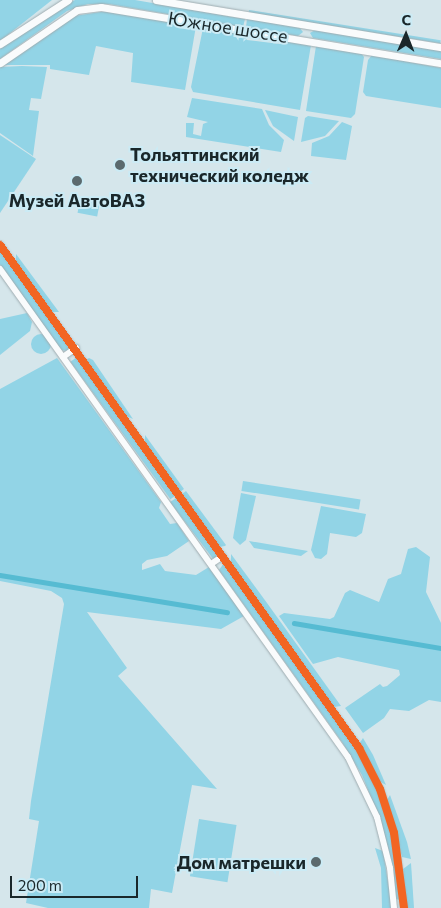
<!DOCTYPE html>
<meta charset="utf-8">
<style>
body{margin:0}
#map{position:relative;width:441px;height:908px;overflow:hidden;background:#d5e6eb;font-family:Commissioner,sans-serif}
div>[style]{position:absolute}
.green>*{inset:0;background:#92d4e6;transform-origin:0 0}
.round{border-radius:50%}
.canal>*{height:4.5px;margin:-2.25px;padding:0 2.25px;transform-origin:2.25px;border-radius:2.25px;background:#56bbd2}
.roads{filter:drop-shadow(0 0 1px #9facb0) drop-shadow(0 0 1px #9facb0)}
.secondary>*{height:6px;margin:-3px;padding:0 3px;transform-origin:3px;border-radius:3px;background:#f9fbfc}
.primary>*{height:7px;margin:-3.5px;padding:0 3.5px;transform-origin:3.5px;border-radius:3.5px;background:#f9fbfc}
.bus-1>*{height:8px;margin:-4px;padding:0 4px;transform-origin:4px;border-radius:4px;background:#f26522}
.dots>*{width:14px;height:14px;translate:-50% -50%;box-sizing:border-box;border:2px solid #cbebf5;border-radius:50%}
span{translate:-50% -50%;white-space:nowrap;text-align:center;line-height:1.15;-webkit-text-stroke:4px #cbebf5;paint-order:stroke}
.street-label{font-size:18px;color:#1a272a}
.poi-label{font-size:18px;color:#1a272a;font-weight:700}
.left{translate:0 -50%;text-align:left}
.right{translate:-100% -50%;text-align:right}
.north{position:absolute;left:381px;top:10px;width:50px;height:50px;-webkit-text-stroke:4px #cbebf5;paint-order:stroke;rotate:1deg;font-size:14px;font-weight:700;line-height:20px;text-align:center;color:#1a272a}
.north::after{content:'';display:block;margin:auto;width:18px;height:22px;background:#1a272a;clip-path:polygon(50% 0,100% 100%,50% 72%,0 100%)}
.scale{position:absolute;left:10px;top:876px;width:128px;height:22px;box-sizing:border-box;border:2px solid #1a272a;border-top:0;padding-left:6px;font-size:15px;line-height:18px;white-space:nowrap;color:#1a272a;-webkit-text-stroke:4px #cbebf5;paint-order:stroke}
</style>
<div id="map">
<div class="green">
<div style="clip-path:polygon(0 0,52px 0,0 41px)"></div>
<div style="clip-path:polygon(75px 0,135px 0,245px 19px,243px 27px,109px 4px,88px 4px,67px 11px,0 59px,0 49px,54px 11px)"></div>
<div style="left:249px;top:10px;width:194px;height:3px;rotate:9deg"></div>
<div style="clip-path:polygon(107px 11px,196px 26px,185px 90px,131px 82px,133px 53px,96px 46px,89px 75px,50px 69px,50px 65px,4px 65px,74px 16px)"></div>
<div style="clip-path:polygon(247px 19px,299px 27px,303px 32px,298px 36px,246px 27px)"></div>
<div style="clip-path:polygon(203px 28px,242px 33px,247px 40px,280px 44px,281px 40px,311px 45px,300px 110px,193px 92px,191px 87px)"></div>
<div style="clip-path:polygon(315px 30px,441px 51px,441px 59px,313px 38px,310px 33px)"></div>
<div style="clip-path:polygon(316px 46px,361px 53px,364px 57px,355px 114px,351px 118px,306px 111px)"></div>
<div style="clip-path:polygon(372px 55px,441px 68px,441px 108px,366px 96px,363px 92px,368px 60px)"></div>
<div style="clip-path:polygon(22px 66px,47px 67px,41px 99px,31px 98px,29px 110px,39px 111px,33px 156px,0 133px,0 67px)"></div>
<div style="clip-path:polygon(192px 98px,262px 109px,269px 125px,284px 140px,281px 152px,186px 137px,186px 123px,194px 123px,193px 134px,201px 136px,203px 124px,208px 122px,187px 117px)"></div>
<div style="clip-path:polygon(265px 110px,298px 117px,294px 141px,273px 126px)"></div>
<div style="clip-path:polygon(308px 116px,339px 121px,325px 136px,301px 142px,305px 118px)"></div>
<div style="clip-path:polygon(342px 122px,352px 126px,346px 160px,311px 156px,312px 143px,329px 136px)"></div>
<div style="clip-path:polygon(0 135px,36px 159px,0 213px)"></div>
<div style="left:80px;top:200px;width:20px;height:13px;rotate:11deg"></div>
<div style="clip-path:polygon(0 250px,69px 347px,67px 351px,61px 350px,0 265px)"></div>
<div style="clip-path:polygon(16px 254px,59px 312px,51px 312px,16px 263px)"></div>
<div style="clip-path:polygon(27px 313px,32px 322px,30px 331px,0 355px,0 319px)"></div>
<div class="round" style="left:31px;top:334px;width:20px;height:20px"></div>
<div style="left:77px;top:357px;width:170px;height:8px;rotate:54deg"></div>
<div style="clip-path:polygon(57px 358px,161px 502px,159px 508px,170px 524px,177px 523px,189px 541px,167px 556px,147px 560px,142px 564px,142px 570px,160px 564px,165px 571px,196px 575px,209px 567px,244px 616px,221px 629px,87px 612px,127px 668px,118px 676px,217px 789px,192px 785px,172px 893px,151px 889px,149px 908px,48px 908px,26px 903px,39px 821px,29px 819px,31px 801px,64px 604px,62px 598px,51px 591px,0 581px,0 389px)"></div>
<div style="clip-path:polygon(89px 358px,93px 360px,133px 419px,126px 416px,86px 360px)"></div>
<div style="clip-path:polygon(145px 435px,184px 489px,180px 492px,145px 443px)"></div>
<div style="left:243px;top:481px;width:119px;height:10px;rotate:9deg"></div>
<div style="clip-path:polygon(186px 491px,226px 545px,225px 546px,219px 547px,182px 494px)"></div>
<div style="clip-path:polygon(241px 493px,256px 496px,246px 540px,240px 545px,233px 538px)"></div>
<div style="clip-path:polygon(178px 497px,218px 556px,214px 560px,170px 502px)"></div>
<div style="clip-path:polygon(321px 506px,366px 514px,362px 533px,356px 537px,330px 533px,327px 554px,321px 559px,315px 558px,311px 550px)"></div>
<div style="clip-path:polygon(249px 541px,308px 551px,301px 556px,254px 548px)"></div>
<div style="clip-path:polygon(416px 547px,430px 557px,426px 592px,441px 623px,441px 702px,429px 700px,409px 711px,390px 709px,384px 718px,363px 733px,345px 708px,380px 684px,383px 687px,387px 686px,400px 675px,399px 670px,338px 657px,313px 664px,279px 616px,284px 613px,330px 619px,334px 617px,345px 593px,350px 590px,379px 602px,388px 579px,401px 574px,408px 549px)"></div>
<div style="clip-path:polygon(231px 554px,267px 603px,341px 706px,334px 707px,231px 562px)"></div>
<div style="clip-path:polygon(224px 563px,358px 751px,378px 791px,392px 837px,400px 900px,396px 899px,379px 817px,362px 775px,342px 742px,219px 570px)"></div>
<div style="clip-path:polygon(363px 738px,373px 755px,386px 785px,379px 781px,359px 744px)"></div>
<div style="clip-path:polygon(390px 795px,407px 842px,411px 859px,402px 857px,387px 800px)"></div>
<div style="left:199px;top:819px;width:38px;height:58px;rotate:9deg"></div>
<div style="clip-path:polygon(375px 848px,383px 851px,392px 908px,382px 908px,381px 868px)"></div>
<div style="clip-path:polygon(411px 863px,414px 908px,407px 908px,403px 869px)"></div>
</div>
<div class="canal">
<div style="left:0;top:575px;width:230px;rotate:9.3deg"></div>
<div style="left:294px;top:623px;width:149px;rotate:9.7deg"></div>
</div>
<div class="roads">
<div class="secondary">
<div style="left:0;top:245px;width:618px;rotate:54.48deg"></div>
<div style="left:359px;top:748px;width:46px;rotate:62.9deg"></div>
<div style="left:380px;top:789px;width:46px;rotate:72.3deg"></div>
<div style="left:394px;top:833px;width:76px;rotate:82.4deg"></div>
<div style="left:0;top:269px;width:599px;rotate:54.51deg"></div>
<div style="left:348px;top:757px;width:67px;rotate:64.2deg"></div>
<div style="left:377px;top:817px;width:53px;rotate:75.7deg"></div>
<div style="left:390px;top:868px;width:40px;rotate:84.3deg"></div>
<div style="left:63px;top:357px;width:16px;rotate:-35deg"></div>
<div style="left:211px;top:564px;width:14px;rotate:-34deg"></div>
</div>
<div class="primary">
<div style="left:156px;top:0;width:289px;rotate:9.4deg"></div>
<div style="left:0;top:44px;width:81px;rotate:-32.9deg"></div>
<div style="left:0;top:63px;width:93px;rotate:-34.5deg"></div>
<div style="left:77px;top:10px;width:24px;rotate:-7deg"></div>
<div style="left:101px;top:7px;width:345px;rotate:9.4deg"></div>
</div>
</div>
<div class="bus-1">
<div style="left:0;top:245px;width:618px;rotate:54.48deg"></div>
<div style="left:359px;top:748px;width:46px;rotate:62.9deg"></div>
<div style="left:380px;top:789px;width:46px;rotate:72.3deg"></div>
<div style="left:394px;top:833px;width:76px;rotate:82.4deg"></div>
</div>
<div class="dots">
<div style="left:120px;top:165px;background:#5b6a6e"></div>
<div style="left:77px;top:181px;background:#5b6a6e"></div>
<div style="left:316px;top:862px;background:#5b6a6e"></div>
</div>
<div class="street-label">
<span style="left:228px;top:27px;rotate:9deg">Южное шоссе</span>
</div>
<div class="poi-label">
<span class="left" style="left:130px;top:165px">Тольяттинский<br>технический коледж</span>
<span style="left:77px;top:200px">Музей АвтоВАЗ</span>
<span class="right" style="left:306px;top:862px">Дом матрешки</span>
</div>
<div class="north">С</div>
<div class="scale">200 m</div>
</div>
